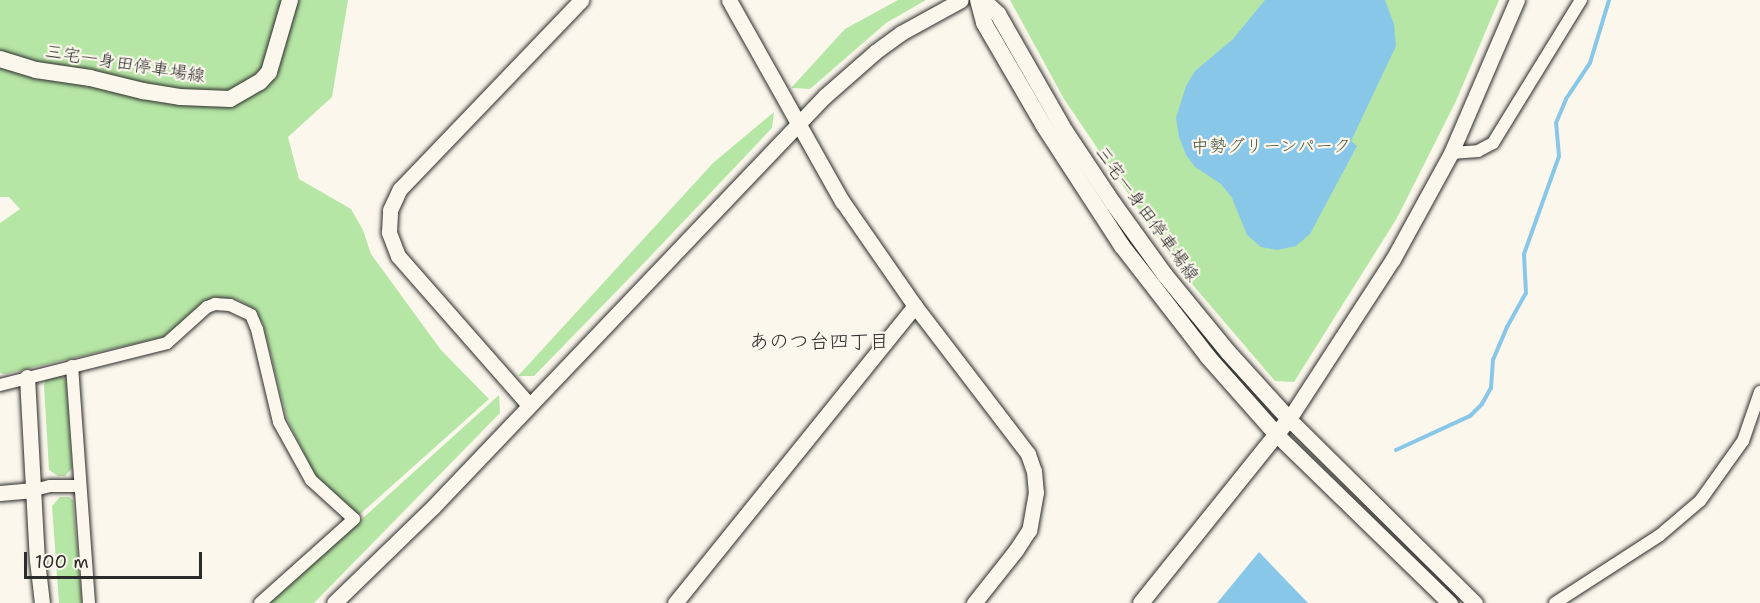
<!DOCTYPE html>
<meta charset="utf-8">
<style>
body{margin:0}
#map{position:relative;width:1760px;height:603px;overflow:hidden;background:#fbf7ec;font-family:"Shantell Sans","Klee One",sans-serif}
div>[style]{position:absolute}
.green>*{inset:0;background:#b6e6a5}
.water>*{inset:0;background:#89c7e9}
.stream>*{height:4px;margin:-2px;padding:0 2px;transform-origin:2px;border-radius:2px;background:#89c7e9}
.roads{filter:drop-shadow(0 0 2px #2b2b2b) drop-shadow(0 0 2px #2b2b2b)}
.minor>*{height:12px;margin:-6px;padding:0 6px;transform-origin:6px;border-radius:6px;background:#fbf7ec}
.tertiary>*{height:15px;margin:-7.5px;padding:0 7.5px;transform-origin:7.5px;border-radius:7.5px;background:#fbf7ec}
.secondary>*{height:16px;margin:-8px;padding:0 8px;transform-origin:8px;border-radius:8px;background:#fbf7ec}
span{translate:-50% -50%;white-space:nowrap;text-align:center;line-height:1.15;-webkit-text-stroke:4.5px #fbf7ec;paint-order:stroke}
.street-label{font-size:18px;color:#2b2b2b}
.park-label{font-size:18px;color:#4e5a4a}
.neighbourhood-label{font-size:20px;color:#2b2b2b}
.scale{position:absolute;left:24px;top:552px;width:178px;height:27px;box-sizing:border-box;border:3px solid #2b2b2b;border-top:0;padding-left:8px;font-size:18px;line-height:21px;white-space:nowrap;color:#2b2b2b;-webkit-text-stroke:4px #fbf7ec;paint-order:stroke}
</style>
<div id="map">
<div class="green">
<div style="clip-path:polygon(0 0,348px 0,332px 97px,288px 137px,299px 179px,351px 209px,363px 230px,371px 254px,441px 350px,489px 399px,358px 516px,316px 478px,287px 419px,263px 323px,251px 307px,236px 299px,212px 298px,163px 337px,5px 374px,0 373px,0 223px,20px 209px,9px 197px,0 197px)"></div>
<div style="clip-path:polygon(898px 0,926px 0,886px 23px,810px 89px,791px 88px,845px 29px)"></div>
<div style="clip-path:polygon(1010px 0,1499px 0,1456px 101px,1397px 218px,1294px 382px,1275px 381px,1180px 270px,1064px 99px)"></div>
<div style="clip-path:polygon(774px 112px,772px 128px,645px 262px,534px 376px,518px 376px,713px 163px)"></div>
<div style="clip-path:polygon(58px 374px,66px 380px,72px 468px,65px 476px,58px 476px,49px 470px,44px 385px,47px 377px)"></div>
<div style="clip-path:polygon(499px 395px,500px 413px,314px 603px,269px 603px)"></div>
<div style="clip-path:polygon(60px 497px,69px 497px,73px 500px,82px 603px,59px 603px,52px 506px)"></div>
</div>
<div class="water">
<div style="clip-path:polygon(1265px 0,1385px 0,1394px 24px,1396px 46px,1351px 141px,1357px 146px,1310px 234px,1296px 246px,1277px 250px,1261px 247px,1247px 235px,1232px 198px,1221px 184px,1195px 167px,1186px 155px,1179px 137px,1176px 118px,1186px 86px,1195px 71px,1233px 39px)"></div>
<div style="clip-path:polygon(1259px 552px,1308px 603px,1217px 603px)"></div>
</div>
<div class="stream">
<div style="left:1396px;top:450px;width:81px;rotate:-24.7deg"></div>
<div style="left:1470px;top:416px;width:17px;rotate:-45deg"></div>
<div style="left:1482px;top:404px;width:18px;rotate:-61deg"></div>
<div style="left:1491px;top:388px;width:28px;rotate:-86deg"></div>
<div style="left:1493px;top:360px;width:36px;rotate:-67deg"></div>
<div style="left:1507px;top:327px;width:39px;rotate:-61deg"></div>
<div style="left:1526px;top:293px;width:39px;rotate:-93deg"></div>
<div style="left:1524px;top:254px;width:104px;rotate:-70.3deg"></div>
<div style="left:1559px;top:156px;width:33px;rotate:-95deg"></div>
<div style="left:1556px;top:123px;width:26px;rotate:-67deg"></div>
<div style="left:1566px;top:99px;width:43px;rotate:-56.3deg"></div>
<div style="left:1590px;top:63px;width:66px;rotate:-73.2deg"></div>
</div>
<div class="roads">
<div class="minor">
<div style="left:1451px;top:153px;width:27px;rotate:-4deg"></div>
<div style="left:1478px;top:151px;width:17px;rotate:-28deg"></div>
<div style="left:1493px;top:143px;width:168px;rotate:-58.4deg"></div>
<div style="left:72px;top:366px;width:238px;rotate:85.9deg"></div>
<div style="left:0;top:385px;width:172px;rotate:-14.1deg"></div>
<div style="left:167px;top:343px;width:54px;rotate:-42deg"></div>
<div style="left:207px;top:307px;width:9px;rotate:-21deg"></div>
<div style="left:215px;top:304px;width:15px;rotate:4deg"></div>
<div style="left:230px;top:305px;width:23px;rotate:25deg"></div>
<div style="left:251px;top:315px;width:15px;rotate:67deg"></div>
<div style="left:257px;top:329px;width:96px;rotate:76.7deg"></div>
<div style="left:279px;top:422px;width:66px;rotate:61.1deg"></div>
<div style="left:311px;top:480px;width:58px;rotate:42.2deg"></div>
<div style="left:354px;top:519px;width:126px;rotate:138.2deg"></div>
<div style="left:34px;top:490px;width:16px;rotate:-14deg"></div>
<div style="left:50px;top:486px;width:29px"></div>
<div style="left:1555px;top:603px;width:125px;rotate:-32.9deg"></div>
<div style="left:1660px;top:535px;width:52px;rotate:-40.4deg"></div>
<div style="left:1700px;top:501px;width:74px;rotate:-54.4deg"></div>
<div style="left:1743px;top:441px;width:52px;rotate:-70.9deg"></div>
</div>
<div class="tertiary">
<div style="left:729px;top:0;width:231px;rotate:60.7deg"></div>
<div style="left:842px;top:201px;width:128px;rotate:55.2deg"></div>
<div style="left:915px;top:306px;width:186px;rotate:52.6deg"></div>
<div style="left:1028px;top:454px;width:18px;rotate:71deg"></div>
<div style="left:1034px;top:471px;width:21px;rotate:85deg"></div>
<div style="left:1036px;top:492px;width:39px;rotate:100deg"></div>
<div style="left:1029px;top:530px;width:24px;rotate:123deg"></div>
<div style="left:1016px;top:550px;width:68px;rotate:128.4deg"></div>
<div style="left:27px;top:377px;width:183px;rotate:86.9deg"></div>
<div style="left:37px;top:560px;width:43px;rotate:83.4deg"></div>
<div style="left:529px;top:405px;width:198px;rotate:-131.3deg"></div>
<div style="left:398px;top:256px;width:26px;rotate:-111deg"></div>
<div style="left:389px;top:232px;width:22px;rotate:-87deg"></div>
<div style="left:390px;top:210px;width:23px;rotate:-65deg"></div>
<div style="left:400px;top:189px;width:262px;rotate:-46.2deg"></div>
<div style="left:1277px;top:435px;width:241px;rotate:44.2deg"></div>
<div style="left:0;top:493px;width:34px;rotate:-5deg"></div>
<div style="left:334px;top:603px;width:138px;rotate:-44.1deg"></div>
<div style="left:433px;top:507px;width:568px;rotate:-46.36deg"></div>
<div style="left:825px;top:96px;width:67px;rotate:-41.3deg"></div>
<div style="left:875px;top:52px;width:32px;rotate:-36deg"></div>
<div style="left:901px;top:33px;width:68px;rotate:-28.8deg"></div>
<div style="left:675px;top:603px;width:382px;rotate:-51.1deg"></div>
<div style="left:1475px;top:603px;width:262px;rotate:-135.3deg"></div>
<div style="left:1289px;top:419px;width:191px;rotate:-57deg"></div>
<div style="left:1393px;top:259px;width:121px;rotate:-61.3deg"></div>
<div style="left:1451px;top:153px;width:167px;rotate:-66.7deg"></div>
</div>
<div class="secondary">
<div style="left:978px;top:0;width:24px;rotate:75deg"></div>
<div style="left:984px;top:23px;width:119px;rotate:59.8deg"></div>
<div style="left:1044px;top:126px;width:143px;rotate:57deg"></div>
<div style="left:1122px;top:246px;width:140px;rotate:52.2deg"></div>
<div style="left:1208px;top:357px;width:104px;rotate:48.5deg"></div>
<div style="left:983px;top:0;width:21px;rotate:43deg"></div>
<div style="left:998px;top:14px;width:135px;rotate:60.2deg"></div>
<div style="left:1065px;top:131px;width:87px;rotate:56.3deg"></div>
<div style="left:1113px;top:203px;width:89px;rotate:54.2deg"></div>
<div style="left:1165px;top:275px;width:99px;rotate:50.7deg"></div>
<div style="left:1228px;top:352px;width:91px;rotate:47.7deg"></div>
<div style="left:1289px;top:419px;width:236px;rotate:128.8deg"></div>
<div style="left:0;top:59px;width:38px;rotate:17deg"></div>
<div style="left:36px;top:70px;width:55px;rotate:8.4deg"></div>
<div style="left:90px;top:78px;width:55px;rotate:13.8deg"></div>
<div style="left:143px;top:91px;width:37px;rotate:9deg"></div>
<div style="left:180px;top:97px;width:50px;rotate:2.3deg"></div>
<div style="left:230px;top:99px;width:34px;rotate:-30deg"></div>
<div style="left:260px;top:82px;width:13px;rotate:-48deg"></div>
<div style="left:269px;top:72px;width:75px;rotate:-73.7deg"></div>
</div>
</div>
<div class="street-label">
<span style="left:125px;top:64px;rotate:9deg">三宅一身田停車場線</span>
<span style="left:1147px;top:214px;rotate:54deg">三宅一身田停車場線</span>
</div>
<div class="park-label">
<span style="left:1271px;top:146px">中勢グリーンパーク</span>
</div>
<div class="neighbourhood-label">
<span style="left:819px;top:341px">あのつ台四丁目</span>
</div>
<div class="scale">100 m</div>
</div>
